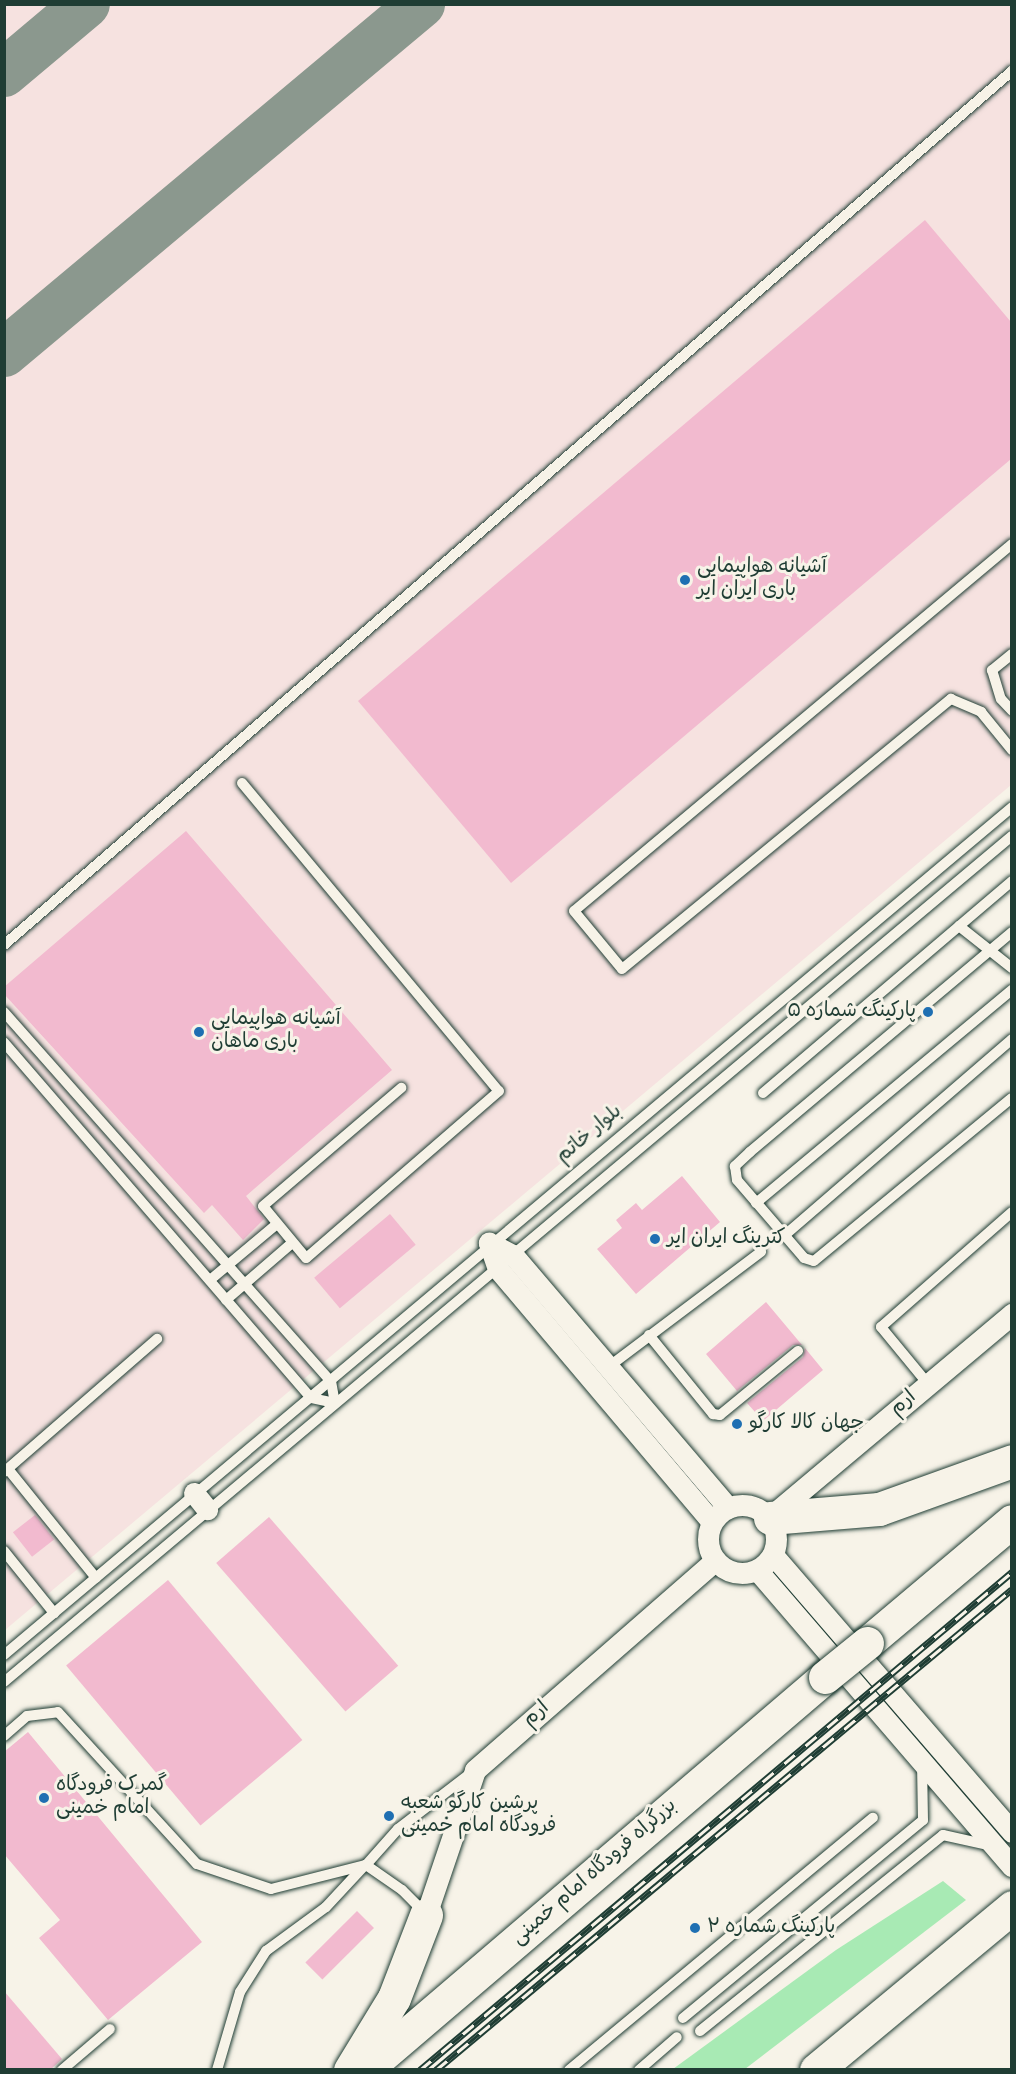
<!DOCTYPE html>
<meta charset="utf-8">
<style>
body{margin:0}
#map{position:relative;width:1016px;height:2074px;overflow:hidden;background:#f7f3e8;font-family:Dekko,"Playpen Sans Arabic",sans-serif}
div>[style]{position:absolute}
.built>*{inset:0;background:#f6e2e0}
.green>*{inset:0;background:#a8eab4}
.taxiway>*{height:48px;margin:-24px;padding:0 24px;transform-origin:24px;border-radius:24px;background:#8b988e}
.building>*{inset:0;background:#f2bacf;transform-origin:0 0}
.roads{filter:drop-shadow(0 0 2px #1f3d34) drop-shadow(0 0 2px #1f3d34)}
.service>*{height:10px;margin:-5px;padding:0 5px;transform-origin:5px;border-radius:5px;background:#f7f3e8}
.minor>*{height:21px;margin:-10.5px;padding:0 10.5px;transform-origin:10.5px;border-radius:10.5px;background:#f7f3e8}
.minor>.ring{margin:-10.5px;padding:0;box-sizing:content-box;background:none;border:21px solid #f7f3e8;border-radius:50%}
.trunk>*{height:33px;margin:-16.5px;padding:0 16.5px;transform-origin:16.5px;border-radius:16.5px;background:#f7f3e8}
.rail>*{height:7px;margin-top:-3.5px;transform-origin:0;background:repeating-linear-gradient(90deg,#f7f3e8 0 14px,#1f3d34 0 28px);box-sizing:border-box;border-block:2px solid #1f3d34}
.bridges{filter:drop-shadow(0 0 2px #1f3d34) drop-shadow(0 0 2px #1f3d34)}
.trunk-bridge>*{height:33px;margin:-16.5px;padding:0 16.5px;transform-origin:16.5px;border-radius:16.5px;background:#f7f3e8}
.dots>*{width:16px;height:16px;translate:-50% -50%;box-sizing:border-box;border:3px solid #f7f3e8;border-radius:50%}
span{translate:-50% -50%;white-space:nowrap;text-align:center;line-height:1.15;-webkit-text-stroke:6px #f7f3e8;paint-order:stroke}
.poi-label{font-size:20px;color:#1f3d34}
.left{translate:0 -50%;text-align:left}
.right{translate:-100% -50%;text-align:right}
.street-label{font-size:20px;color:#1f3d34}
.frame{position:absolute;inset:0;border:6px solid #1f3d34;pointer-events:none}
</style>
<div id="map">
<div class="built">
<div style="clip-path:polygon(5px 5px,1011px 5px,1011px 785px,5px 1630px)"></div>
</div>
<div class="green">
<div style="clip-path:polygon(943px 1881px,966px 1900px,745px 2069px,673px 2069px,836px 1950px)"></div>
</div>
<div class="taxiway">
<div style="left:4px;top:73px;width:107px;rotate:-40.1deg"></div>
<div style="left:4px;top:353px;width:544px;rotate:-39.93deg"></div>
</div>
<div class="building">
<div style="clip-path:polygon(925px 220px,1011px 322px,1011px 459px,511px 883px,358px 701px)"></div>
<div style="clip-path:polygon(186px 831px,392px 1070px,246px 1196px,264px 1219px,243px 1240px,212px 1205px,204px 1213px,4px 994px,4px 987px)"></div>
<div style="clip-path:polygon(682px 1176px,720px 1222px,636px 1294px,597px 1249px,622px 1228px,616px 1220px,636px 1203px,642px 1210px)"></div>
<div style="left:390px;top:1214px;width:40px;height:99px;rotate:50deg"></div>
<div style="clip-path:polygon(766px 1302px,802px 1345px,793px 1345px,737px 1391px,706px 1354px)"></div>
<div style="clip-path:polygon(805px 1348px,823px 1370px,763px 1421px,747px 1403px,803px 1357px)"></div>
<div style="left:35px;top:1515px;width:31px;height:28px;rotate:52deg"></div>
<div style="left:269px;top:1517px;width:197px;height:70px;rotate:49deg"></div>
<div style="left:168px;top:1580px;width:209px;height:133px;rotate:50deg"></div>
<div style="clip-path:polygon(28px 1732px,202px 1942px,108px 2020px,39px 1938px,60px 1920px,4px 1854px,4px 1752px)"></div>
<div style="left:357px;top:1911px;width:24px;height:73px;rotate:45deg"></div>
<div style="clip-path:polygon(4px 1991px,62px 2059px,50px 2070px,4px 2070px)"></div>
</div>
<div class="roads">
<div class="service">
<div style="left:1012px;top:544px;width:571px;rotate:140.04deg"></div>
<div style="left:574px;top:911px;width:75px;rotate:50.4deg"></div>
<div style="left:622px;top:969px;width:426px;rotate:-39.4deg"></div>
<div style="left:951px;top:699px;width:33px;rotate:23deg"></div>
<div style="left:981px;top:712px;width:49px;rotate:50.8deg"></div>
<div style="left:1012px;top:654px;width:26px;rotate:141deg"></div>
<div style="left:992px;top:670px;width:30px;rotate:73deg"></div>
<div style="left:1001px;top:699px;width:16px;rotate:47deg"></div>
<div style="left:242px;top:783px;width:401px;rotate:50.2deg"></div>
<div style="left:499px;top:1091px;width:255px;rotate:139.1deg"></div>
<div style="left:306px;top:1258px;width:67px;rotate:-129.6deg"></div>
<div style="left:263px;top:1206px;width:182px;rotate:-40.5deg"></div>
<div style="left:959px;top:926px;width:68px;rotate:38.4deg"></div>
<div style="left:1012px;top:932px;width:342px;rotate:140deg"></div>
<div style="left:750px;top:1152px;width:21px;rotate:137deg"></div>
<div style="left:735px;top:1166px;width:14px;rotate:82deg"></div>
<div style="left:737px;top:1180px;width:103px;rotate:49.3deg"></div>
<div style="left:804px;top:1258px;width:10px;rotate:17deg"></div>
<div style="left:814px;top:1261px;width:256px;rotate:-39.5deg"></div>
<div style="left:4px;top:945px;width:1334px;rotate:-40.93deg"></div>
<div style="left:4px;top:1012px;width:493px;rotate:48.5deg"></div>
<div style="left:331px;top:1381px;width:22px;rotate:80deg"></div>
<div style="left:335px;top:1403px;width:25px;rotate:-168deg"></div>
<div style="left:311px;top:1398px;width:470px;rotate:-130.8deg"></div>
<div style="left:763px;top:1093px;width:327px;rotate:-40.4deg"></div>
<div style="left:756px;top:1203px;width:333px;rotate:-39.8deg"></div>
<div style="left:785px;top:1235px;width:300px;rotate:-40.8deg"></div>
<div style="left:210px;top:1280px;width:87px;rotate:-39.9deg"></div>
<div style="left:226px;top:1300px;width:87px;rotate:-40.8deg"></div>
<div style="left:649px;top:1335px;width:102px;rotate:51deg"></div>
<div style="left:713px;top:1414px;width:7px;rotate:8deg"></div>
<div style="left:720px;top:1415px;width:101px;rotate:-39.4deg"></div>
<div style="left:607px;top:1368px;width:193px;rotate:-37deg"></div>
<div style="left:928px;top:1384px;width:74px;rotate:-129.5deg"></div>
<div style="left:881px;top:1327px;width:174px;rotate:-41.3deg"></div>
<div style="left:8px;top:1469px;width:140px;rotate:51.1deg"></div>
<div style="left:4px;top:1472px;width:203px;rotate:-41deg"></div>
<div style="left:4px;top:1551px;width:80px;rotate:51.1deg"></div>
<div style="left:4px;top:1655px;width:1317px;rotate:-40.07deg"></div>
<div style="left:4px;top:1682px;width:1316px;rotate:-40.01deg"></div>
<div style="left:4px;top:1736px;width:30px;rotate:-41deg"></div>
<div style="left:27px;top:1716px;width:31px;rotate:-7deg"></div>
<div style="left:58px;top:1712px;width:206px;rotate:47.6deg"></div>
<div style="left:197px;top:1864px;width:78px;rotate:18.7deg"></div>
<div style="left:271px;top:1889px;width:98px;rotate:-14.2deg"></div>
<div style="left:424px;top:1912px;width:31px;rotate:-135deg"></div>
<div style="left:402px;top:1890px;width:44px;rotate:-145.2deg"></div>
<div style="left:366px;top:1865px;width:48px;rotate:-48.4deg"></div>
<div style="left:398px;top:1829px;width:92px;rotate:-37.5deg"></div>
<div style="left:683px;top:2018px;width:311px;rotate:-39.5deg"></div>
<div style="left:923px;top:1820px;width:56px;rotate:-91deg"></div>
<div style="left:700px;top:2031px;width:312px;rotate:-38.9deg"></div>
<div style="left:943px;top:1835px;width:50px;rotate:12.7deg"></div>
<div style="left:62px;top:2070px;width:63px;rotate:-40.5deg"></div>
<div style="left:217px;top:2070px;width:81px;rotate:-73.6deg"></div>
<div style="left:240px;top:1992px;width:49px;rotate:-57.6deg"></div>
<div style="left:266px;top:1951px;width:74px;rotate:-36.3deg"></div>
<div style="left:326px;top:1907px;width:57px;rotate:-47.1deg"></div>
<div style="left:569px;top:2070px;width:395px;rotate:-39.7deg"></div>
<div style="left:639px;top:2070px;width:50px;rotate:-41deg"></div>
</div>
<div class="minor">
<div style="left:194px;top:1493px;width:21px;rotate:51deg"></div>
<div class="ring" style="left:708px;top:1505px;width:47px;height:47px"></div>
<div style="left:770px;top:1517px;width:316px;rotate:-40deg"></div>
<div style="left:712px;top:1522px;width:331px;rotate:-130.2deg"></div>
<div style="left:498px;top:1269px;width:28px;rotate:-109deg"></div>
<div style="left:489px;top:1243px;width:27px;rotate:27deg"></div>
<div style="left:513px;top:1255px;width:332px;rotate:49.6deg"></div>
<div style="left:773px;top:1555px;width:366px;rotate:49.2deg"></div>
<div style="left:757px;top:1570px;width:391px;rotate:49.3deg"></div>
<div style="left:426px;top:1915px;width:153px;rotate:-71.3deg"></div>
<div style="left:475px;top:1770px;width:318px;rotate:-41.1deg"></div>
</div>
<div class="trunk">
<div style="left:770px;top:1518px;width:109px;rotate:-4.7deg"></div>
<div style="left:879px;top:1509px;width:141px;rotate:-19.8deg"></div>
<div style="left:867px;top:1643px;width:189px;rotate:-40.1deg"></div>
<div style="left:350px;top:2070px;width:84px;rotate:-58.6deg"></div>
<div style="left:394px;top:1998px;width:89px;rotate:-68.9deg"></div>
<div style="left:365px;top:2070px;width:605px;rotate:-40.51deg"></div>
<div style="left:816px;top:2070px;width:255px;rotate:-39.7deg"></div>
</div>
</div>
<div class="rail">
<div style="left:420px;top:2070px;width:774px;rotate:-40.07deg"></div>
<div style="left:436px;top:2070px;width:750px;rotate:-39.86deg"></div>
</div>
<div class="bridges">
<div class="trunk-bridge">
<div style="left:825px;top:1677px;width:54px;rotate:-39deg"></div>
</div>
</div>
<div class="dots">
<div style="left:685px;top:580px;background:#1f6fb2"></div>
<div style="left:928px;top:1012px;background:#1f6fb2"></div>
<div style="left:199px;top:1032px;background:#1f6fb2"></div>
<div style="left:655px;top:1239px;background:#1f6fb2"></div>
<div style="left:737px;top:1424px;background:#1f6fb2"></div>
<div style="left:44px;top:1798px;background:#1f6fb2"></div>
<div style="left:389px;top:1816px;background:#1f6fb2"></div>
<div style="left:695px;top:1928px;background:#1f6fb2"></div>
</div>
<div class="poi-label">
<span class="left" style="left:697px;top:580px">آشیانه هواپیمایی<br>باری ایران ایر</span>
<span class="right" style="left:916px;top:1012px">پارکینگ شماره ۵</span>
<span class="left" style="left:211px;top:1032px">آشیانه هواپیمایی<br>باری ماهان</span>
<span class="left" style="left:667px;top:1239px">کترینگ ایران ایر</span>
<span class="left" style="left:749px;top:1424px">جهان کالا کارگو</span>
<span class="left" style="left:56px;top:1798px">گمرک فرودگاه<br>امام خمینی</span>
<span class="left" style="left:401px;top:1816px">پرشین کارگو شعبه<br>فرودگاه امام خمینی</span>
<span class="left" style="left:707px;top:1928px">پارکینگ شماره ۲</span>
</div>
<div class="street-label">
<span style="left:590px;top:1135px;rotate:-40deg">بلوار خاتم</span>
<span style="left:904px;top:1404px;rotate:-40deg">ارم</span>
<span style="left:537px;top:1715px;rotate:-41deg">ارم</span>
<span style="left:595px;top:1873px;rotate:-41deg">بزرگراه فرودگاه امام خمینی</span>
</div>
<div class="frame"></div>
</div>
